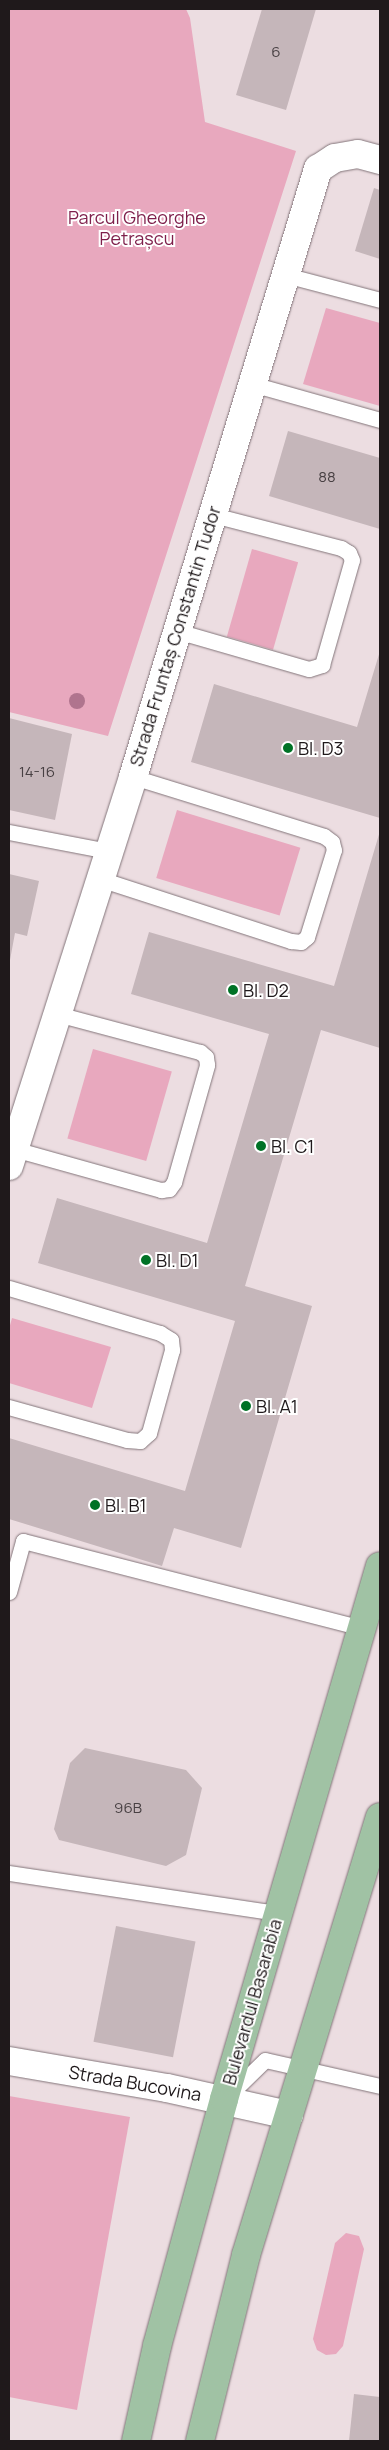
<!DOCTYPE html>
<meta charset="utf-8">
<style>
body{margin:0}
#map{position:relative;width:389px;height:2450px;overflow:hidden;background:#ecdde1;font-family:Manrope,sans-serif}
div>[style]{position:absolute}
.green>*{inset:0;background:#e8a8be;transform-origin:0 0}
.building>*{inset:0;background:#c5b6ba;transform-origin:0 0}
.roads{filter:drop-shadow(0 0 1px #83757a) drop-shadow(0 0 1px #83757a)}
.service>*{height:15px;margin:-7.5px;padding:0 7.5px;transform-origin:7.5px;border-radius:7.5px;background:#fff}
.minor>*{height:28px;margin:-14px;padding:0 14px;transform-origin:14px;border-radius:14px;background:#fff}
.primary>*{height:28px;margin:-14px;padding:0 14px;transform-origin:14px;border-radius:14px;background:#a0c2a4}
.trees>*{width:16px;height:16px;margin:-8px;border-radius:50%;background:#b0748e}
.dots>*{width:14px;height:14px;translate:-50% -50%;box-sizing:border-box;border:2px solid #fff;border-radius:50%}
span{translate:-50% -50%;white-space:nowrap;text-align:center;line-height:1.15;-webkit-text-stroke:4px #fff;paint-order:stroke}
.number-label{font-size:15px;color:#484043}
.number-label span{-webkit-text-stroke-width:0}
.park-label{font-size:18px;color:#7e1f4b}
.street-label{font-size:18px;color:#1f191b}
.poi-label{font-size:18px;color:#1f191b}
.left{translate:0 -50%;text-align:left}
.frame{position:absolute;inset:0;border:10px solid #1f191b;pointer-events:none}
</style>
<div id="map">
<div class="green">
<div style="clip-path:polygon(9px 9px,186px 9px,190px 18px,205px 122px,296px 151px,108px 736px,9px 712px)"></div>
<div style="clip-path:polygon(326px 308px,380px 323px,380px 406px,303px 384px)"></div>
<div style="left:252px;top:549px;width:48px;height:91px;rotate:16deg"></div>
<div style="left:177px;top:810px;width:129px;height:71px;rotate:17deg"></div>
<div style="left:93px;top:1049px;width:82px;height:93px;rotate:16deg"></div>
<div style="clip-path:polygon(12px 1318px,111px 1347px,92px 1408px,9px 1383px,9px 1329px)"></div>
<div style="clip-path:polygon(9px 2096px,130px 2117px,77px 2410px,9px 2397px)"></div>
<div style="clip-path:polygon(346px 2233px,359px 2236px,364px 2249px,343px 2346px,336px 2354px,326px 2355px,317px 2350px,313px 2339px,335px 2243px)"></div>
</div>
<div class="building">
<div style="clip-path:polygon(262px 9px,316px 9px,286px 110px,236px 95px)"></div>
<div style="clip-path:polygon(374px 188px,380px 190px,380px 259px,355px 251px)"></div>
<div style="clip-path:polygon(288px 431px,380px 458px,380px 529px,269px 496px)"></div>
<div style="clip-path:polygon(380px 651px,380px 818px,191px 762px,214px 684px,357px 727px)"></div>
<div style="clip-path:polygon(9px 718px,72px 734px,55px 820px,9px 810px)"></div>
<div style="clip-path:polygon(380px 831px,380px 1048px,321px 1030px,245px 1286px,312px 1306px,241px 1548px,174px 1528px,162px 1566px,9px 1519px,9px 1438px,185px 1491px,235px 1321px,38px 1263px,57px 1198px,207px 1243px,269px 1034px,131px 994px,149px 932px,334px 986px)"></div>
<div style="clip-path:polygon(9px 874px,39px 881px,27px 936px,15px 933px,10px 960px)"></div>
<div style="clip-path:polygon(85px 1748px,186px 1770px,202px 1788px,186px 1855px,166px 1866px,59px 1840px,54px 1829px,70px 1763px)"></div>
<div style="left:116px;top:1926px;width:81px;height:118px;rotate:11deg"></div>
<div style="clip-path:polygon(354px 2394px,380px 2397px,380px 2441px,349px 2441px)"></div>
</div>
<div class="roads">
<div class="service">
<div style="left:285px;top:275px;width:98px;rotate:14.7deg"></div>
<div style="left:252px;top:384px;width:133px;rotate:15.7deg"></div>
<div style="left:177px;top:631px;width:137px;rotate:16.1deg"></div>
<div style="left:309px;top:669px;width:14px;rotate:-17deg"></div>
<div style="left:322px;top:665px;width:109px;rotate:-74.1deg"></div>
<div style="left:352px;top:560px;width:8px;rotate:-113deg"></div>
<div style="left:349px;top:553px;width:9px;rotate:-148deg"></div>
<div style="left:341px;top:548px;width:132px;rotate:-165.5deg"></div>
<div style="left:9px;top:832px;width:102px;rotate:10.8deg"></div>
<div style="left:100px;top:879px;width:201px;rotate:18deg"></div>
<div style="left:291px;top:941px;width:10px;rotate:6deg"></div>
<div style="left:301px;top:942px;width:8px;rotate:-40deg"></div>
<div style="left:307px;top:937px;width:91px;rotate:-72.8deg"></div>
<div style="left:334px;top:850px;width:8px;rotate:-104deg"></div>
<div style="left:332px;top:842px;width:10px;rotate:-143deg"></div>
<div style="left:324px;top:836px;width:200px;rotate:-162.8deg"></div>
<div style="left:14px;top:1149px;width:153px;rotate:15.6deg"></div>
<div style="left:161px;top:1190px;width:8px;rotate:-7deg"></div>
<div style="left:169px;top:1189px;width:9px;rotate:-54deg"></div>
<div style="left:174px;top:1182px;width:122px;rotate:-74.2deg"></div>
<div style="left:207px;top:1065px;width:8px;rotate:-97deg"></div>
<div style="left:206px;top:1057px;width:8px;rotate:-140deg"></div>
<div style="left:200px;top:1052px;width:148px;rotate:-165.1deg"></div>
<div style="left:9px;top:1288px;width:158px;rotate:16.6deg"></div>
<div style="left:160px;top:1333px;width:13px;rotate:32deg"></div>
<div style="left:171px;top:1340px;width:10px;rotate:84deg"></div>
<div style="left:172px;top:1350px;width:86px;rotate:105.5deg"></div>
<div style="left:149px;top:1433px;width:12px;rotate:138deg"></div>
<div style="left:140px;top:1441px;width:13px;rotate:-176deg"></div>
<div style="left:127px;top:1440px;width:123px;rotate:-164.4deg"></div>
<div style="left:9px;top:1592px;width:53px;rotate:-74.6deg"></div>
<div style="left:23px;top:1541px;width:350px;rotate:14.4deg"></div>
<div style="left:9px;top:1873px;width:271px;rotate:8.5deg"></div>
<div style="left:229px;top:2095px;width:50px;rotate:-44.2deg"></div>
<div style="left:265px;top:2060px;width:118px;rotate:12.7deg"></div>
</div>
<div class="minor">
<div style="left:9px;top:1166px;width:408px;rotate:-72.3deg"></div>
<div style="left:133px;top:777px;width:636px;rotate:-73.08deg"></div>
<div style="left:318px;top:169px;width:20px;rotate:-33deg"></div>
<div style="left:335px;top:158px;width:23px;rotate:-10deg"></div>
<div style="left:358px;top:154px;width:23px;rotate:15deg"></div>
<div style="left:9px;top:2061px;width:160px;rotate:9.7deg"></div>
<div style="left:167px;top:2088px;width:125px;rotate:12.5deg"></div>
</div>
<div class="primary">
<div style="left:136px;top:2441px;width:97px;rotate:-77.5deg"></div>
<div style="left:157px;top:2346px;width:256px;rotate:-74.8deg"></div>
<div style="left:224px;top:2099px;width:555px;rotate:-73.69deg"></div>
<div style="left:200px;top:2441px;width:192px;rotate:-76.1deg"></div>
<div style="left:246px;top:2255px;width:458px;rotate:-73deg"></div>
</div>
</div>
<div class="trees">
<div style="left:77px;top:701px"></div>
</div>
<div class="dots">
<div style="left:288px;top:748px;background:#007226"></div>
<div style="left:233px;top:990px;background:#007226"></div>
<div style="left:261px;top:1146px;background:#007226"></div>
<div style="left:146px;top:1260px;background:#007226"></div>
<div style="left:246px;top:1406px;background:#007226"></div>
<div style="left:95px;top:1505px;background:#007226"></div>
</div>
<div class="number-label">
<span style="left:276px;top:52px">6</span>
<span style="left:327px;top:477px">88</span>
<span style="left:37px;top:772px">14-16</span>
<span style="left:128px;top:1808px">96B</span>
</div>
<div class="park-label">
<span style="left:137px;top:228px">Parcul Gheorghe<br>Petrașcu</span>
</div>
<div class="street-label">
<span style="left:175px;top:636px;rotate:-73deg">Strada Fruntaș Constantin Tudor</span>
<span style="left:252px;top:2002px;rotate:-74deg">Bulevardul Basarabia</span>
<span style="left:135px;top:2083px;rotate:10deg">Strada Bucovina</span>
</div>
<div class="poi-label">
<span class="left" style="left:298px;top:748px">Bl. D3</span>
<span class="left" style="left:243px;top:990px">Bl. D2</span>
<span class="left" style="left:271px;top:1146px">Bl. C1</span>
<span class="left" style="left:156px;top:1260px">Bl. D1</span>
<span class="left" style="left:256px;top:1406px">Bl. A1</span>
<span class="left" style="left:105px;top:1505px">Bl. B1</span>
</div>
<div class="frame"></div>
</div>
